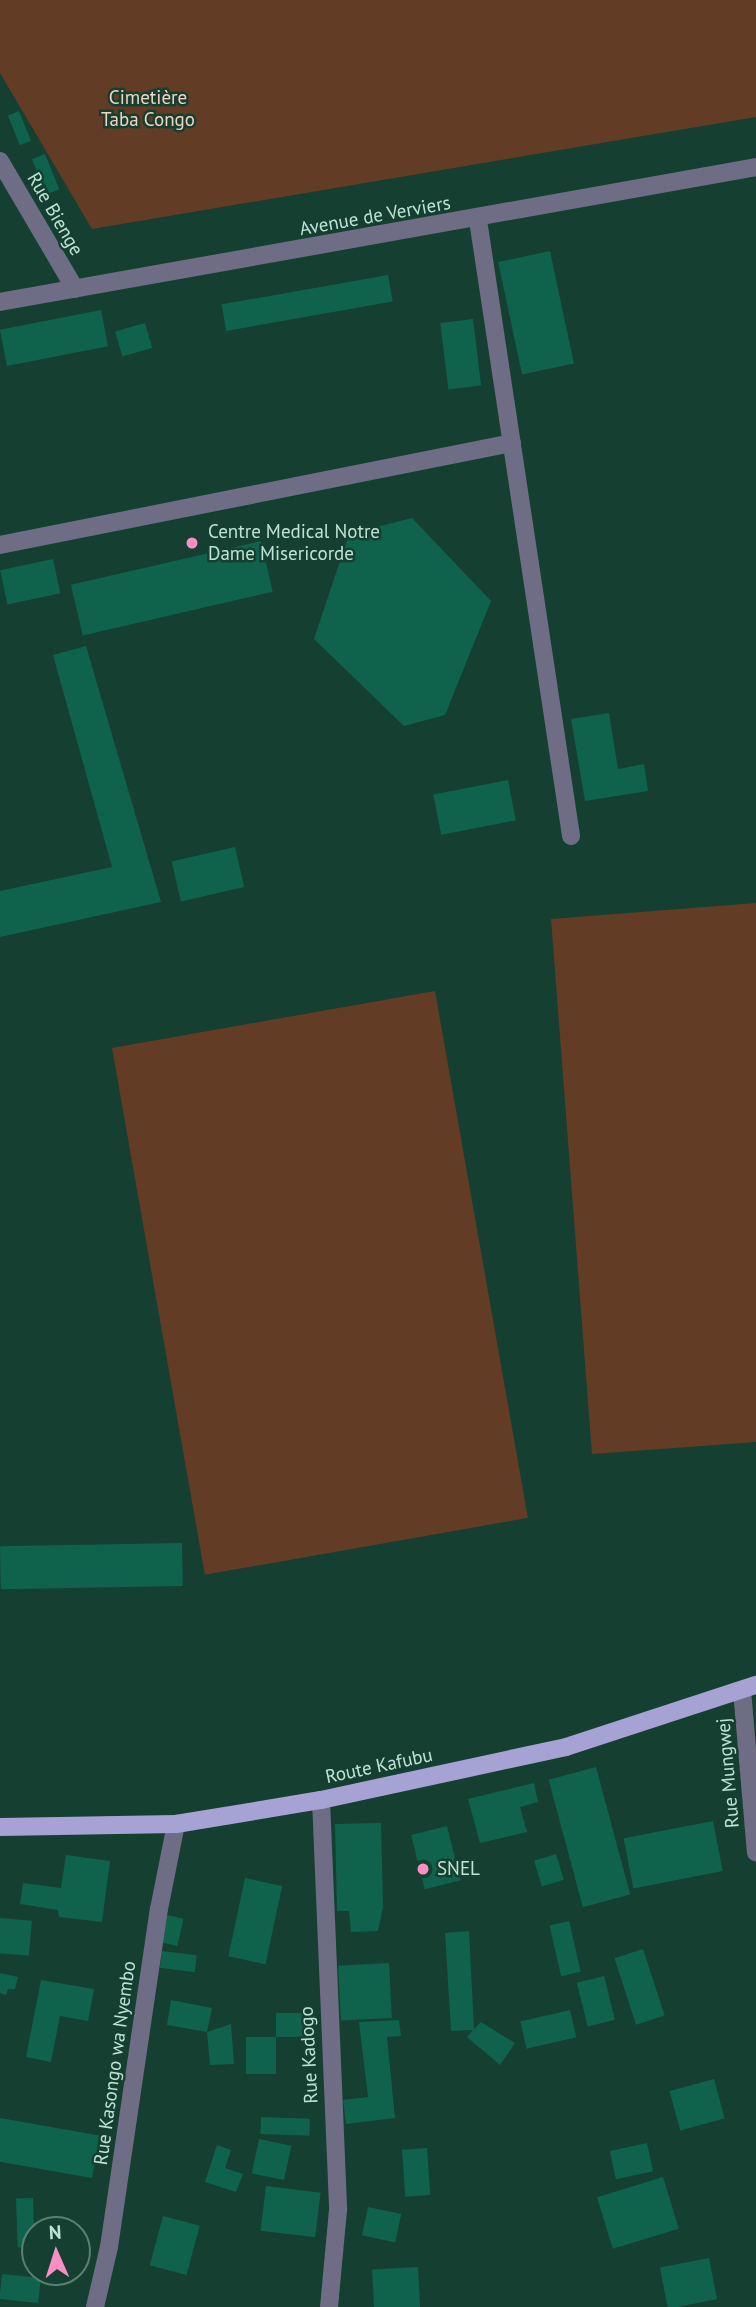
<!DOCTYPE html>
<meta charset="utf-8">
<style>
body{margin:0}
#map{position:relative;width:756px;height:2307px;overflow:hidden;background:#153f31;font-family:"PT Sans",sans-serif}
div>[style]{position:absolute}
.green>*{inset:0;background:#633c26;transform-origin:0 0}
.building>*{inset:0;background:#0f634c;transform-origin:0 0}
.minor>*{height:18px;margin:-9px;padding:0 9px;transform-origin:9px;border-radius:9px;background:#6f6d86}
.major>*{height:18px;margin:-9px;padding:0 9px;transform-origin:9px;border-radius:9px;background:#a7a2d4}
.dots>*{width:19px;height:19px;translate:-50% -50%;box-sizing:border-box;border:4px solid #153f31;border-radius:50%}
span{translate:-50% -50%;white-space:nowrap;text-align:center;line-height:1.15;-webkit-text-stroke:5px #153f31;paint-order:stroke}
.park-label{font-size:19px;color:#f4d2c0}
.street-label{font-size:19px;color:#bee3d4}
.poi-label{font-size:19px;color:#bee3d4}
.left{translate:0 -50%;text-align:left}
.north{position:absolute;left:21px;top:2216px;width:70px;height:70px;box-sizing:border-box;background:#153f31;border:2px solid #598172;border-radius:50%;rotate:357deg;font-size:19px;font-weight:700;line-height:28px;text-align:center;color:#bee3d4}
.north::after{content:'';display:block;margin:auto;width:24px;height:32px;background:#fa8fc6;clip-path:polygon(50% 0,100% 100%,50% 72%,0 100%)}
</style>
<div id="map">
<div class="green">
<div style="clip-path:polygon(0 0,756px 0,756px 117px,92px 229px,0 73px)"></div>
<div style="clip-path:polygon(756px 903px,756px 1442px,592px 1454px,551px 919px)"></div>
<div style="left:435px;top:991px;width:535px;height:328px;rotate:80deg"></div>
</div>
<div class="building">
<div style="left:19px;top:111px;width:32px;height:12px;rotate:68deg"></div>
<div style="left:45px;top:154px;width:38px;height:14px;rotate:68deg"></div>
<div style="left:550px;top:251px;width:115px;height:53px;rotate:78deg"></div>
<div style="left:388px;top:275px;width:27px;height:169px;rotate:80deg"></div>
<div style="left:101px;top:310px;width:37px;height:103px;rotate:79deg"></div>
<div style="left:473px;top:319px;width:67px;height:33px;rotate:83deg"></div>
<div style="left:145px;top:323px;width:26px;height:31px;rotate:74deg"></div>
<div style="clip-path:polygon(412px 518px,491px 601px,445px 715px,404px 726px,314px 639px,349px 534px)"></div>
<div style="left:261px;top:541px;width:52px;height:195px;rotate:77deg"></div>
<div style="left:53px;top:559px;width:35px;height:54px;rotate:78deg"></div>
<div style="clip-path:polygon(86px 646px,161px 902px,0 937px,0 891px,112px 867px,53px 655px)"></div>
<div style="clip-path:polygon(609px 713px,618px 769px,644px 764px,648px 791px,585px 801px,571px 719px)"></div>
<div style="left:508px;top:780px;width:41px;height:76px;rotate:79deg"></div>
<div style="left:235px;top:847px;width:41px;height:65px;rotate:77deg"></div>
<div style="left:182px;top:1543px;width:43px;height:182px;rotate:89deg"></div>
<div style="left:596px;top:1767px;width:132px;height:49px;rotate:75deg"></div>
<div style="clip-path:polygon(534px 1783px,538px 1802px,520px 1807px,527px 1832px,480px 1843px,468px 1799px)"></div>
<div style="left:713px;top:1821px;width:51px;height:91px;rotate:79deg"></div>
<div style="clip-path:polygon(381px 1823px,383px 1907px,378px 1931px,351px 1932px,349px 1911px,337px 1911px,335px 1824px)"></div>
<div style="left:447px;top:1826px;width:56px;height:37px;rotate:76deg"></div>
<div style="left:556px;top:1854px;width:27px;height:23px;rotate:73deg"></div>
<div style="clip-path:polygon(66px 1855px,110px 1861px,102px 1922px,59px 1917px,58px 1910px,20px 1904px,23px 1883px,61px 1888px)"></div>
<div style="left:245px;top:1878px;width:38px;height:80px;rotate:12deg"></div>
<div style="left:167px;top:1915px;width:17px;height:28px;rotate:13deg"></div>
<div style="left:0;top:1918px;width:32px;height:35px;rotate:5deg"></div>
<div style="left:569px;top:1921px;width:52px;height:20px;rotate:77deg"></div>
<div style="clip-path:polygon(469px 1931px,474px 2029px,481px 2022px,515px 2043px,500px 2065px,467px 2037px,473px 2030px,451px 2031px,445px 1933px)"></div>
<div style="left:643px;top:1949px;width:70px;height:30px;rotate:72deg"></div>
<div style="left:162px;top:1951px;width:35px;height:17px;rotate:7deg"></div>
<div style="left:389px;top:1963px;width:55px;height:51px;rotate:87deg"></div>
<div style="clip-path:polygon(0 1973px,18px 1977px,15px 1989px,8px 1989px,6px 1995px,0 1993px)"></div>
<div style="left:604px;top:1976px;width:45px;height:28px;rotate:76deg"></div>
<div style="clip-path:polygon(41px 1980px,94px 1989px,88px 2021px,60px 2016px,51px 2062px,26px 2057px)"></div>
<div style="clip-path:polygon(171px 2000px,212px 2008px,207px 2032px,231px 2024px,234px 2064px,210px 2065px,207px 2032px,167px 2025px)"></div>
<div style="left:570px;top:2010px;width:28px;height:51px;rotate:77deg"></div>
<div style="left:276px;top:2013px;width:36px;height:24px"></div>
<div style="clip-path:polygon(399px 2020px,401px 2036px,387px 2037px,395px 2118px,346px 2124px,343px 2100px,368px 2097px,359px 2022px)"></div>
<div style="left:246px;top:2037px;width:30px;height:37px"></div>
<div style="left:714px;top:2079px;width:41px;height:46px;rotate:75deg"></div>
<div style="left:261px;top:2117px;width:49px;height:17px;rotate:2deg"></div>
<div style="left:0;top:2118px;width:101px;height:43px;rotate:10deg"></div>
<div style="left:259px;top:2139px;width:33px;height:35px;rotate:12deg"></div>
<div style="left:647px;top:2143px;width:29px;height:38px;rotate:78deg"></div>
<div style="clip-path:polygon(217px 2145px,231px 2150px,225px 2168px,243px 2174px,236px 2192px,205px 2182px)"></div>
<div style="left:427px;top:2148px;width:47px;height:25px;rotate:86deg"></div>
<div style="left:663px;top:2177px;width:54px;height:69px;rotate:73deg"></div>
<div style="left:266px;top:2186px;width:55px;height:45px;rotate:7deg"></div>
<div style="left:33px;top:2198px;width:49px;height:17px;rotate:88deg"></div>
<div style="left:368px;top:2207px;width:34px;height:29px;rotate:12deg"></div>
<div style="left:163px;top:2216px;width:38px;height:51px;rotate:15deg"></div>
<div style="left:709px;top:2258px;width:42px;height:50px;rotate:79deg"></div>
<div style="left:418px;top:2267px;width:40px;height:46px;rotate:87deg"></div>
<div style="left:2px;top:2274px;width:39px;height:25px;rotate:6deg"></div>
</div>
<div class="minor">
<div style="left:0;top:161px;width:148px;rotate:59.6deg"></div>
<div style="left:478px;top:220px;width:623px;rotate:81.41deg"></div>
<div style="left:0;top:302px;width:768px;rotate:-10.12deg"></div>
<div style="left:0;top:545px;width:522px;rotate:-11.27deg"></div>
<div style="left:742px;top:1690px;width:163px;rotate:85.1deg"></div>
<div style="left:321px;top:1800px;width:410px;rotate:87.6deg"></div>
<div style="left:338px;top:2210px;width:97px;rotate:95.3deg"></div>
<div style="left:95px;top:2307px;width:62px;rotate:-76.9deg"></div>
<div style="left:109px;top:2247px;width:342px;rotate:-81.6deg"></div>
<div style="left:159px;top:1909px;width:87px;rotate:-78.7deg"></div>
</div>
<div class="major">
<div style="left:0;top:1827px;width:176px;rotate:-1deg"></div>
<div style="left:176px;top:1824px;width:147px;rotate:-9.4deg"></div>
<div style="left:321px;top:1800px;width:251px;rotate:-12.2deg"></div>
<div style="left:566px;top:1747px;width:200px;rotate:-18.1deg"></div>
</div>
<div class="dots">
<div style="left:192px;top:543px;background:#fa8fc6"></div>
<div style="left:423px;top:1869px;background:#fa8fc6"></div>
</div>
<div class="park-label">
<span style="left:148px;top:109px">Cimetière<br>Taba Congo</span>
</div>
<div class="street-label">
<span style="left:55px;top:214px;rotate:60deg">Rue Bienge</span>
<span style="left:375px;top:216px;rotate:-10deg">Avenue de Verviers</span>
<span style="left:379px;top:1766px;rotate:-12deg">Route Kafubu</span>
<span style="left:728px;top:1773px;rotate:-95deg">Rue Mungwej</span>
<span style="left:309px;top:2055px;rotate:-93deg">Rue Kadogo</span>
<span style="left:115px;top:2063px;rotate:-82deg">Rue Kasongo wa Nyembo</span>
</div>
<div class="poi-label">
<span class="left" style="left:208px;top:543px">Centre Medical Notre<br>Dame Misericorde</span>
<span class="left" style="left:437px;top:1869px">SNEL</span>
</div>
<div class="north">N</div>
</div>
